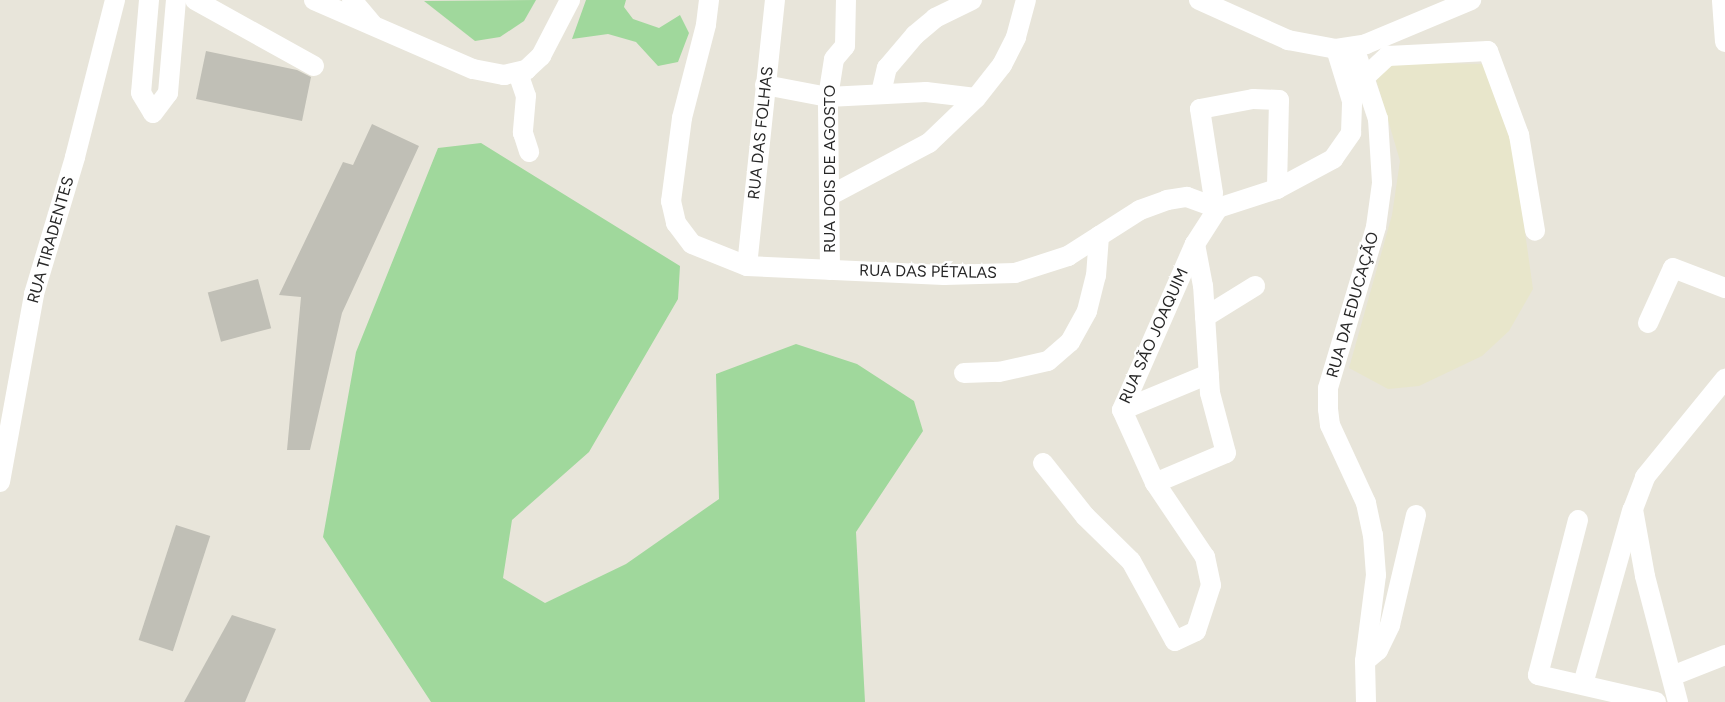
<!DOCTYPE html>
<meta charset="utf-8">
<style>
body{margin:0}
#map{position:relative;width:1725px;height:702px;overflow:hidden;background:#e8e5da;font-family:Figtree,sans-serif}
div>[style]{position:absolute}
.education>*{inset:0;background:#e8e6cb}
.green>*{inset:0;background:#a0d89c}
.building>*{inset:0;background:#c0bfb6;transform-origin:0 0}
.minor>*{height:20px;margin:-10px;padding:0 10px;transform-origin:10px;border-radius:10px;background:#fff}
span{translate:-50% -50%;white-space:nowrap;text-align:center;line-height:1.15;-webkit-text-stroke:4.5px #fff;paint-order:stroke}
.street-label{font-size:16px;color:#272727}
</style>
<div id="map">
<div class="education">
<div style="clip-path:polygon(1393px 62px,1484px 64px,1513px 147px,1533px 289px,1509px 331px,1482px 356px,1419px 386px,1388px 389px,1349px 368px,1392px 215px,1400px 161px,1376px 79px)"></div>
</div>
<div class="green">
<div style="clip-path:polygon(536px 0,524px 21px,500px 37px,475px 41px,424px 1px)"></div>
<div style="clip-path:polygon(586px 0,626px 0,624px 7px,633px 19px,659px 28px,680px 15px,689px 33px,678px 62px,658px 66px,636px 42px,608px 34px,572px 39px)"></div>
<div style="clip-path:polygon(481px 143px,680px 266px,678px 299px,589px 452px,512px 520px,503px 578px,545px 603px,626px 564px,719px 499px,716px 374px,796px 344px,857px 364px,914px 401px,923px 431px,856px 532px,865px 702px,431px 702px,323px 537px,356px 352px,438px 148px)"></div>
</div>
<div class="building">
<div style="clip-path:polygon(206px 51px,297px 70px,311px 77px,302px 121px,196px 99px)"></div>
<div style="clip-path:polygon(372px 124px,419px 146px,342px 313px,310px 450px,287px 450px,301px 297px,279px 295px,343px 162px,353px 165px)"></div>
<div style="left:258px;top:279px;width:51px;height:52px;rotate:75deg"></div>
<div style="left:176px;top:525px;width:36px;height:121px;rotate:18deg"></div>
<div style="clip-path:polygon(232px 615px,276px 629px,245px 702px,184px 702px)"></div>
</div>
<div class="minor">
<div style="left:149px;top:0;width:93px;rotate:94.9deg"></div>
<div style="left:141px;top:93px;width:23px;rotate:59deg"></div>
<div style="left:153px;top:113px;width:25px;rotate:-53deg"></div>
<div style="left:168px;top:93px;width:93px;rotate:-85.1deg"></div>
<div style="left:195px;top:0;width:136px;rotate:29deg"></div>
<div style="left:314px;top:0;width:173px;rotate:23.5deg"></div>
<div style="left:473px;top:69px;width:32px;rotate:11deg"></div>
<div style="left:504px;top:75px;width:23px;rotate:-13deg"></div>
<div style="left:526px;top:70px;width:21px;rotate:-43deg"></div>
<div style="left:541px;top:56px;width:63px;rotate:-62.6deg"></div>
<div style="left:352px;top:0;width:31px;rotate:50deg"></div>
<div style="left:709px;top:0;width:25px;rotate:97deg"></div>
<div style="left:706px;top:25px;width:96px;rotate:104.5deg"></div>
<div style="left:682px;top:118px;width:84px;rotate:97.5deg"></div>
<div style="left:671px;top:201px;width:23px;rotate:77deg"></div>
<div style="left:676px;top:223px;width:26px;rotate:53deg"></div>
<div style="left:692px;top:244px;width:59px;rotate:21.8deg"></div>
<div style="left:747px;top:266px;width:197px;rotate:2.6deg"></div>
<div style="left:944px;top:275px;width:71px;rotate:-1.6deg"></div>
<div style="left:1015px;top:273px;width:56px;rotate:-17.8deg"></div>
<div style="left:1068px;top:256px;width:85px;rotate:-32.6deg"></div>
<div style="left:1140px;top:210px;width:29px;rotate:-20deg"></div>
<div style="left:1167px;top:200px;width:20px;rotate:-9deg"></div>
<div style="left:1187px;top:197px;width:33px;rotate:20deg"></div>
<div style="left:1218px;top:208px;width:62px;rotate:-17.9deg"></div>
<div style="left:1277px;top:189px;width:64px;rotate:-28.2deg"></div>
<div style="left:1333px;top:159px;width:32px;rotate:-55deg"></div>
<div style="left:1351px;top:133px;width:32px;rotate:-88deg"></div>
<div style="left:1352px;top:101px;width:54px;rotate:-107.1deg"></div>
<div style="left:1199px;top:0;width:98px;rotate:24.2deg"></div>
<div style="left:1288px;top:40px;width:49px;rotate:10.6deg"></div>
<div style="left:1336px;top:49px;width:30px;rotate:-9deg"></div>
<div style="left:1366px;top:44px;width:114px;rotate:-22.7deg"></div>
<div style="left:1722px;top:1px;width:41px;rotate:85.8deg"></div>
<div style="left:1354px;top:47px;width:76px;rotate:71.6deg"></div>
<div style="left:1378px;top:119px;width:64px;rotate:86.4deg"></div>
<div style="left:1382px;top:183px;width:44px;rotate:97.8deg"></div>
<div style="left:1376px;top:227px;width:168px;rotate:106.6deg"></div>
<div style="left:1328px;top:388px;width:21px;rotate:90deg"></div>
<div style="left:1328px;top:409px;width:16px;rotate:83deg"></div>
<div style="left:1330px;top:425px;width:86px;rotate:65.2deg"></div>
<div style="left:1366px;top:503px;width:33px;rotate:78deg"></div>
<div style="left:1373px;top:535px;width:40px;rotate:85.7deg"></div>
<div style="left:1376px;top:575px;width:87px;rotate:97.3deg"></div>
<div style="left:1365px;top:661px;width:41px;rotate:88.6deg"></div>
<div style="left:518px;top:73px;width:24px;rotate:71deg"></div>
<div style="left:526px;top:96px;width:37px;rotate:95deg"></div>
<div style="left:523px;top:133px;width:20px;rotate:72deg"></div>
<div style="left:1364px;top:78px;width:33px;rotate:-43deg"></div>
<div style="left:1388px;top:56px;width:100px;rotate:-2.9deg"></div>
<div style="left:1488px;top:51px;width:90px;rotate:69.7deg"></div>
<div style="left:1519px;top:135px;width:97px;rotate:80.5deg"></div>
<div style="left:765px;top:85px;width:64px;rotate:10.8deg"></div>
<div style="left:828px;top:97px;width:98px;rotate:-2.9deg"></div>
<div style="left:926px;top:92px;width:50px;rotate:6.8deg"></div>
<div style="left:881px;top:93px;width:26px;rotate:-77deg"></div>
<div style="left:887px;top:68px;width:43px;rotate:-49.7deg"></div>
<div style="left:915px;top:35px;width:26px;rotate:-40deg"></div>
<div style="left:935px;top:18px;width:41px;rotate:-25.9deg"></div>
<div style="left:831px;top:195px;width:111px;rotate:-28deg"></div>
<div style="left:929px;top:143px;width:65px;rotate:-43.8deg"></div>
<div style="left:976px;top:98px;width:42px;rotate:-51.8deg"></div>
<div style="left:1002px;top:65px;width:31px;rotate:-63deg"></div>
<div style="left:1016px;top:37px;width:38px;rotate:-75deg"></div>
<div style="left:1210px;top:205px;width:12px;rotate:-76deg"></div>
<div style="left:1213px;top:193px;width:85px;rotate:-98.8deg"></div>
<div style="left:1200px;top:109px;width:54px;rotate:-10.7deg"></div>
<div style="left:1253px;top:99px;width:26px;rotate:2deg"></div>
<div style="left:1279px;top:100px;width:89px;rotate:91.3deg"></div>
<div style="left:747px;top:266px;width:267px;rotate:-84deg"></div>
<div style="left:830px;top:270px;width:173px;rotate:-90.7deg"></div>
<div style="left:828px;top:97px;width:38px;rotate:-81deg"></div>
<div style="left:834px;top:59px;width:17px;rotate:-50deg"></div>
<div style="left:845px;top:46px;width:46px;rotate:-88.8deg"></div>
<div style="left:1205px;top:317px;width:59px;rotate:-31.8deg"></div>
<div style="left:1648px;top:323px;width:60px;rotate:-65.6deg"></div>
<div style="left:1673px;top:268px;width:56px;rotate:21deg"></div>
<div style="left:964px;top:373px;width:35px;rotate:-2deg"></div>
<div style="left:999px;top:372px;width:50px;rotate:-12.7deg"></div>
<div style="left:1048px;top:361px;width:29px;rotate:-41deg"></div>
<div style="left:1070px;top:342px;width:35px;rotate:-61deg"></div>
<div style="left:1087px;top:311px;width:36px;rotate:-76deg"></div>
<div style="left:1096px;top:276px;width:40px;rotate:-85.7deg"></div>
<div style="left:1122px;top:410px;width:94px;rotate:-22.5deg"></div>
<div style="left:1043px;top:463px;width:68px;rotate:51.6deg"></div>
<div style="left:1085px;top:516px;width:64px;rotate:44.4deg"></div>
<div style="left:1131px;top:561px;width:91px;rotate:61.2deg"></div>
<div style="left:1175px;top:641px;width:23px;rotate:-25deg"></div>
<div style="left:1196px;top:631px;width:48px;rotate:-71.9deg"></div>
<div style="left:1211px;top:585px;width:29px;rotate:-102deg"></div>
<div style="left:1205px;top:557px;width:89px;rotate:-124deg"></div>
<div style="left:1155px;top:483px;width:80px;rotate:-114.3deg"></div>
<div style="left:1122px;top:410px;width:181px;rotate:-66.3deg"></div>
<div style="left:1195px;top:244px;width:43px;rotate:-57.4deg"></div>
<div style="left:0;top:482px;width:191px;rotate:-79.7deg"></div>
<div style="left:34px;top:294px;width:143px;rotate:-73.3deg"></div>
<div style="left:75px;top:157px;width:162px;rotate:-75.7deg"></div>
<div style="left:1155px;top:483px;width:77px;rotate:-22.9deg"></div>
<div style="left:1226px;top:453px;width:62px;rotate:-104.9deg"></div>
<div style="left:1210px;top:393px;width:107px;rotate:-93.7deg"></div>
<div style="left:1203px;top:286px;width:43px;rotate:-100.8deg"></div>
<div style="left:1578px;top:520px;width:160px;rotate:104.5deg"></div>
<div style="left:1538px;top:675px;width:121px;rotate:12.9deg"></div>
<div style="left:1365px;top:661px;width:17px;rotate:-40deg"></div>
<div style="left:1378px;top:650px;width:28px;rotate:-64deg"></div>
<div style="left:1390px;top:625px;width:113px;rotate:-76.7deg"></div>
<div style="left:1672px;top:676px;width:57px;rotate:-21.6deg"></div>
<div style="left:1583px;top:684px;width:180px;rotate:-74.2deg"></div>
<div style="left:1678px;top:702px;width:130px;rotate:-104.7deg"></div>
<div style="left:1645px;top:576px;width:68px;rotate:-100.2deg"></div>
<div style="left:1633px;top:509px;width:34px;rotate:-69deg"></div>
<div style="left:1645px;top:477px;width:127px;rotate:-50.8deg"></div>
</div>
<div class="street-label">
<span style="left:761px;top:133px;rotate:-84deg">RUA DAS FOLHAS</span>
<span style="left:830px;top:169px;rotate:-90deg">RUA DOIS DE AGOSTO</span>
<span style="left:51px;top:240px;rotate:-74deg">RUA TIRADENTES</span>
<span style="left:928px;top:272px;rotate:1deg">RUA DAS PÉTALAS</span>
<span style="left:1353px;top:305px;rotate:-74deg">RUA DA EDUCAÇÃO</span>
<span style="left:1154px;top:336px;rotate:-66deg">RUA SÃO JOAQUIM</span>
</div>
</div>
